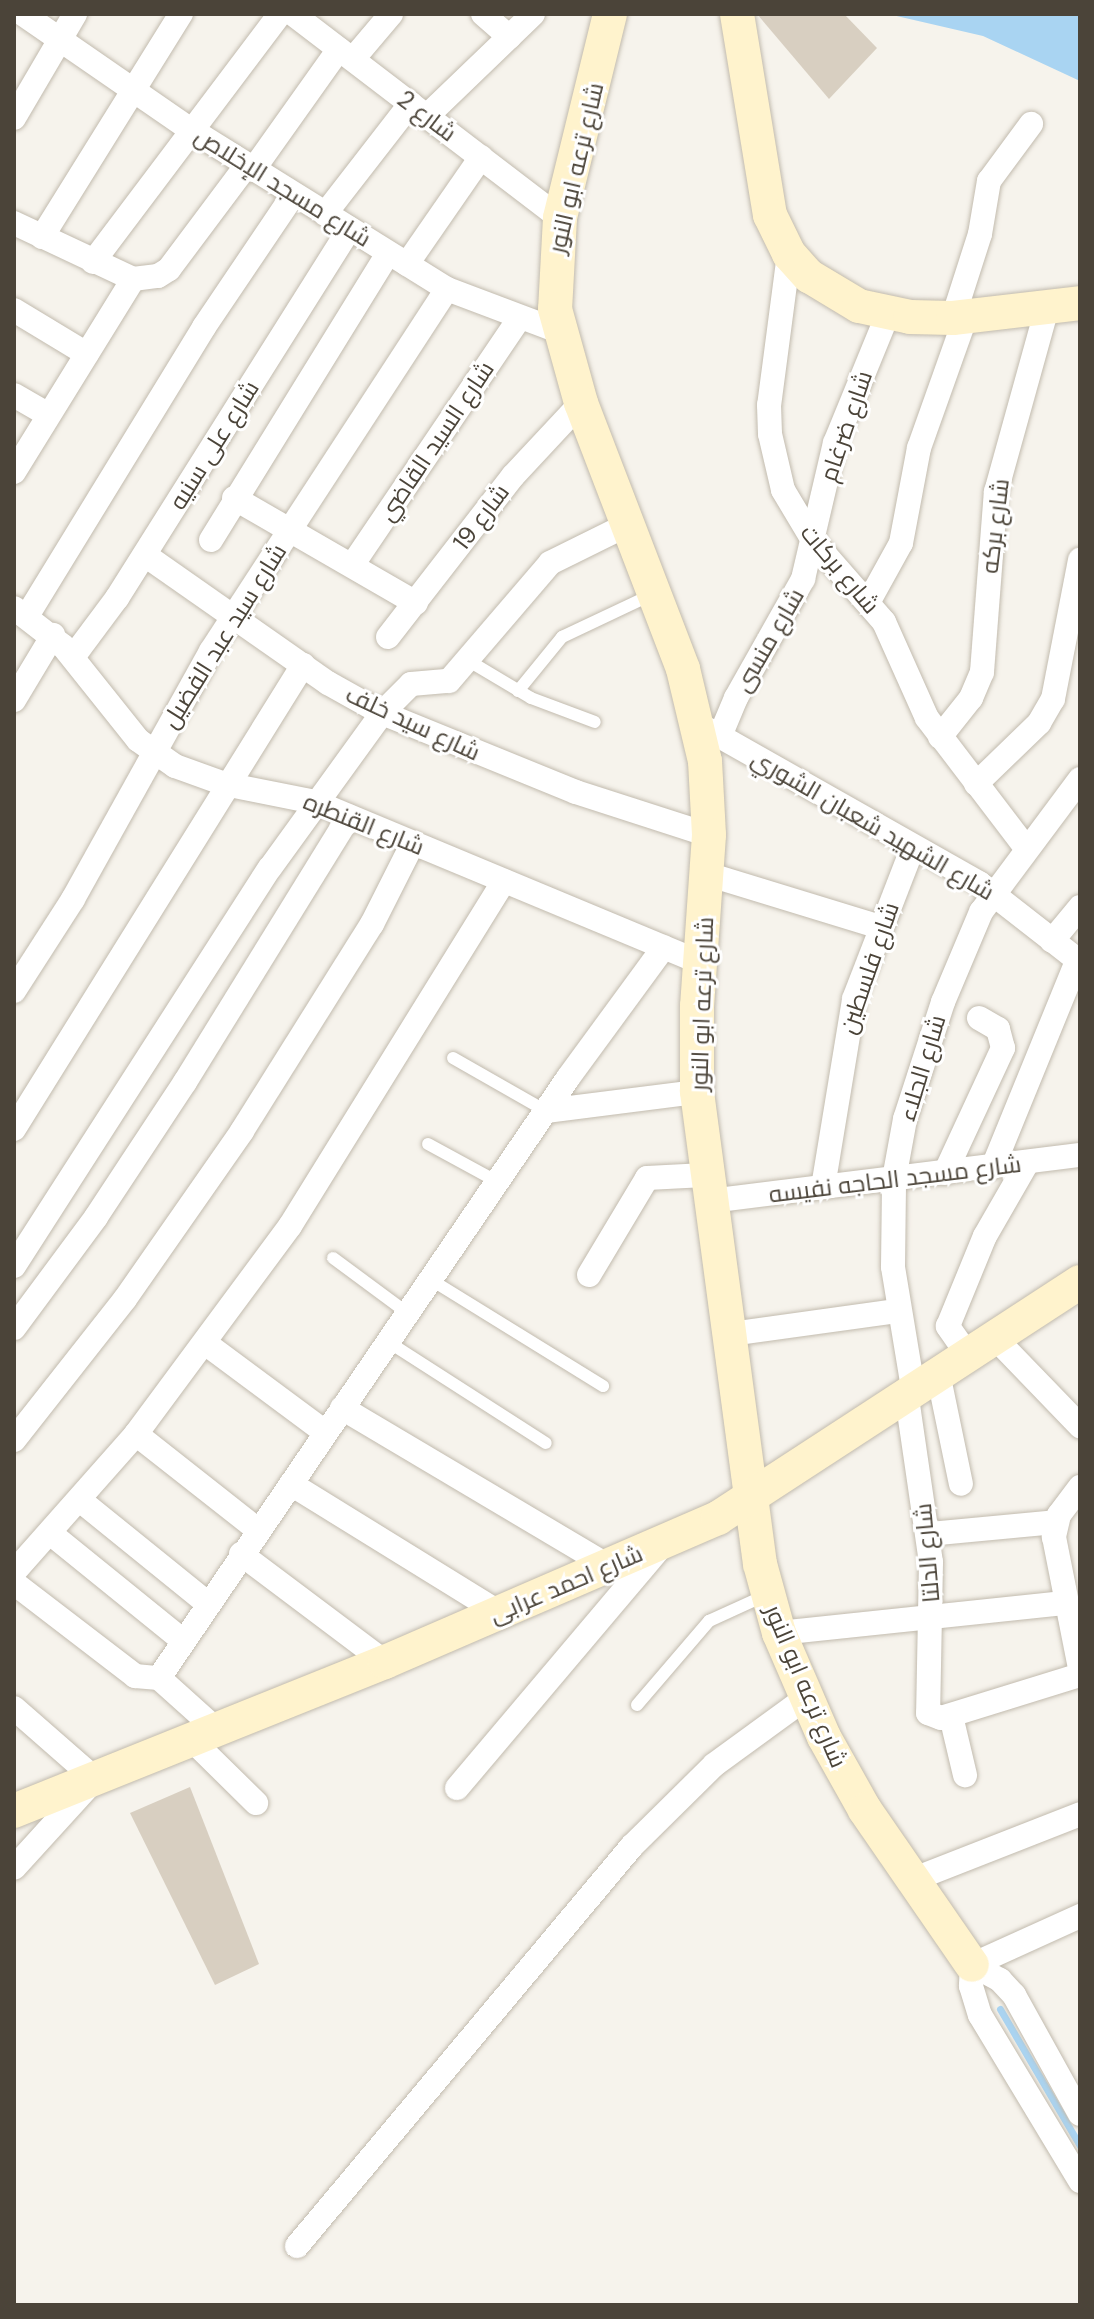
<!DOCTYPE html>
<meta charset="utf-8">
<style>
body{margin:0}
#map{position:relative;width:1094px;height:2319px;overflow:hidden;background:#f6f3ec;font-family:"DM Sans",Cairo,sans-serif}
div>[style]{position:absolute}
.water>*{inset:0;background:#a9d4f2}
.stream>*{height:7px;margin:-3.5px;padding:0 3.5px;transform-origin:3.5px;border-radius:3.5px;background:#a9d4f2}
.building>*{inset:0;background:#d8cfc1}
.roads{filter:drop-shadow(0 0 2px #c2bbae) drop-shadow(0 0 2px #c2bbae)}
.lane>*{height:12px;margin:-6px;padding:0 6px;transform-origin:6px;border-radius:6px;background:#fff}
.street>*{height:24px;margin:-12px;padding:0 12px;transform-origin:12px;border-radius:12px;background:#fff}
.secondary>*{height:34px;margin:-17px;padding:0 17px;transform-origin:17px;border-radius:17px;background:#fff3cd}
span{translate:-50% -50%;white-space:nowrap;text-align:center;line-height:1.15;-webkit-text-stroke:6px #fff;paint-order:stroke}
.street-label{font-size:24px;color:#4b4439}
.frame{position:absolute;inset:0;border:16px solid #4b4439;pointer-events:none}
</style>
<div id="map">
<div class="water">
<div style="clip-path:polygon(888px 14px,1080px 14px,1080px 81px,983px 36px)"></div>
</div>
<div class="stream">
<div style="left:1000px;top:2009px;width:159px;rotate:59.7deg"></div>
</div>
<div class="building">
<div style="clip-path:polygon(757px 14px,844px 14px,877px 48px,829px 99px)"></div>
<div style="clip-path:polygon(190px 1787px,259px 1964px,215px 1985px,130px 1813px)"></div>
</div>
<div class="roads">
<div class="lane">
<div style="left:469px;top:661px;width:72px;rotate:30.8deg"></div>
<div style="left:531px;top:698px;width:68px;rotate:20.6deg"></div>
<div style="left:518px;top:691px;width:70px;rotate:-50.8deg"></div>
<div style="left:562px;top:637px;width:98px;rotate:-25.3deg"></div>
<div style="left:453px;top:1058px;width:107px;rotate:29.7deg"></div>
<div style="left:428px;top:1144px;width:80px;rotate:28.5deg"></div>
<div style="left:333px;top:1258px;width:96px;rotate:36.5deg"></div>
<div style="left:433px;top:1281px;width:200px;rotate:31.7deg"></div>
<div style="left:390px;top:1343px;width:185px;rotate:32.7deg"></div>
<div style="left:637px;top:1705px;width:111px;rotate:-49.4deg"></div>
<div style="left:709px;top:1621px;width:63px;rotate:-24.5deg"></div>
</div>
<div class="street">
<div style="left:23px;top:14px;width:203px;rotate:34.6deg"></div>
<div style="left:190px;top:129px;width:303px;rotate:31.9deg"></div>
<div style="left:447px;top:289px;width:119px;rotate:20.7deg"></div>
<div style="left:293px;top:14px;width:336px;rotate:37.4deg"></div>
<div style="left:483px;top:14px;width:35px;rotate:41deg"></div>
<div style="left:353px;top:59px;width:59px;rotate:-49.8deg"></div>
<div style="left:427px;top:116px;width:147px;rotate:-43.9deg"></div>
<div style="left:14px;top:118px;width:121px;rotate:-59.6deg"></div>
<div style="left:253px;top:170px;width:148px;rotate:-54.6deg"></div>
<div style="left:325px;top:214px;width:140px;rotate:-52.2deg"></div>
<div style="left:14px;top:223px;width:132px;rotate:25.2deg"></div>
<div style="left:133px;top:279px;width:25px;rotate:-7deg"></div>
<div style="left:158px;top:276px;width:13px;rotate:-32deg"></div>
<div style="left:169px;top:269px;width:129px;rotate:-53.2deg"></div>
<div style="left:42px;top:237px;width:263px;rotate:-58.1deg"></div>
<div style="left:789px;top:254px;width:152px;rotate:97.5deg"></div>
<div style="left:769px;top:405px;width:29px;rotate:88deg"></div>
<div style="left:770px;top:434px;width:57px;rotate:76.9deg"></div>
<div style="left:783px;top:490px;width:61px;rotate:59.2deg"></div>
<div style="left:814px;top:542px;width:106px;rotate:48.8deg"></div>
<div style="left:884px;top:622px;width:105px;rotate:65.9deg"></div>
<div style="left:927px;top:718px;width:163px;rotate:52.7deg"></div>
<div style="left:93px;top:262px;width:311px;rotate:-53deg"></div>
<div style="left:407px;top:264px;width:130px;rotate:-55.3deg"></div>
<div style="left:14px;top:310px;width:85px;rotate:31.1deg"></div>
<div style="left:953px;top:318px;width:88px;rotate:-72.2deg"></div>
<div style="left:980px;top:234px;width:54px;rotate:-80.4deg"></div>
<div style="left:989px;top:181px;width:71px;rotate:-53.6deg"></div>
<div style="left:14px;top:395px;width:39px;rotate:30deg"></div>
<div style="left:14px;top:472px;width:227px;rotate:-58.3deg"></div>
<div style="left:234px;top:498px;width:210px;rotate:30deg"></div>
<div style="left:211px;top:540px;width:337px;rotate:-58.3deg"></div>
<div style="left:145px;top:555px;width:223px;rotate:35deg"></div>
<div style="left:328px;top:683px;width:62px;rotate:29.1deg"></div>
<div style="left:382px;top:713px;width:209px;rotate:22.2deg"></div>
<div style="left:576px;top:792px;width:140px;rotate:17.9deg"></div>
<div style="left:353px;top:564px;width:296px;rotate:-55.9deg"></div>
<div style="left:869px;top:601px;width:66px;rotate:-61.1deg"></div>
<div style="left:901px;top:543px;width:97px;rotate:-79.3deg"></div>
<div style="left:919px;top:448px;width:140px;rotate:-70.4deg"></div>
<div style="left:14px;top:608px;width:62px;rotate:37.8deg"></div>
<div style="left:63px;top:646px;width:120px;rotate:51.4deg"></div>
<div style="left:138px;top:740px;width:45px;rotate:35.1deg"></div>
<div style="left:175px;top:766px;width:53px;rotate:19.8deg"></div>
<div style="left:225px;top:784px;width:92px;rotate:11.3deg"></div>
<div style="left:315px;top:802px;width:418px;rotate:22.6deg"></div>
<div style="left:27px;top:616px;width:339px;rotate:-58.5deg"></div>
<div style="left:204px;top:327px;width:159px;rotate:-56deg"></div>
<div style="left:388px;top:637px;width:204px;rotate:-52.2deg"></div>
<div style="left:513px;top:476px;width:100px;rotate:-47deg"></div>
<div style="left:73px;top:657px;width:74px;rotate:-53.3deg"></div>
<div style="left:117px;top:598px;width:436px;rotate:-57.8deg"></div>
<div style="left:14px;top:700px;width:76px;rotate:-59deg"></div>
<div style="left:707px;top:729px;width:313px;rotate:29.5deg"></div>
<div style="left:979px;top:883px;width:128px;rotate:38deg"></div>
<div style="left:720px;top:736px;width:41px;rotate:-67.2deg"></div>
<div style="left:736px;top:698px;width:137px;rotate:-60.6deg"></div>
<div style="left:803px;top:579px;width:140px;rotate:-76.8deg"></div>
<div style="left:835px;top:443px;width:139px;rotate:-67.7deg"></div>
<div style="left:940px;top:737px;width:50px;rotate:-51.5deg"></div>
<div style="left:971px;top:698px;width:28px;rotate:-67deg"></div>
<div style="left:982px;top:672px;width:181px;rotate:-85.6deg"></div>
<div style="left:996px;top:492px;width:191px;rotate:-74.5deg"></div>
<div style="left:976px;top:784px;width:88px;rotate:-44.1deg"></div>
<div style="left:1039px;top:723px;width:28px;rotate:-60deg"></div>
<div style="left:1053px;top:699px;width:142px;rotate:-79deg"></div>
<div style="left:707px;top:874px;width:181px;rotate:17deg"></div>
<div style="left:1052px;top:941px;width:44px;rotate:-50.5deg"></div>
<div style="left:14px;top:991px;width:109px;rotate:-57.3deg"></div>
<div style="left:73px;top:899px;width:284px;rotate:-60.9deg"></div>
<div style="left:211px;top:651px;width:432px;rotate:-56.9deg"></div>
<div style="left:546px;top:1111px;width:152px;rotate:-7.2deg"></div>
<div style="left:14px;top:1129px;width:547px;rotate:-58.08deg"></div>
<div style="left:993px;top:1167px;width:222px;rotate:-67.8deg"></div>
<div style="left:945px;top:1173px;width:138px;rotate:-65.1deg"></div>
<div style="left:1003px;top:1048px;width:20px;rotate:-105deg"></div>
<div style="left:998px;top:1029px;width:22px;rotate:-150deg"></div>
<div style="left:823px;top:1187px;width:191px;rotate:-80.6deg"></div>
<div style="left:854px;top:999px;width:163px;rotate:-68.8deg"></div>
<div style="left:710px;top:1201px;width:373px;rotate:-7.1deg"></div>
<div style="left:14px;top:1266px;width:473px;rotate:-57.3deg"></div>
<div style="left:270px;top:868px;width:191px;rotate:-54.1deg"></div>
<div style="left:382px;top:713px;width:41px;rotate:-45deg"></div>
<div style="left:411px;top:684px;width:38px;rotate:-5deg"></div>
<div style="left:449px;top:681px;width:155px;rotate:-49.4deg"></div>
<div style="left:550px;top:563px;width:84px;rotate:-26.3deg"></div>
<div style="left:589px;top:1275px;width:113px;rotate:-59.1deg"></div>
<div style="left:647px;top:1178px;width:58px;rotate:-3deg"></div>
<div style="left:14px;top:1328px;width:138px;rotate:-53.5deg"></div>
<div style="left:96px;top:1217px;width:162px;rotate:-56.6deg"></div>
<div style="left:185px;top:1082px;width:312px;rotate:-58.3deg"></div>
<div style="left:731px;top:1334px;width:168px;rotate:-7.9deg"></div>
<div style="left:997px;top:1340px;width:120px;rotate:46deg"></div>
<div style="left:205px;top:1343px;width:149px;rotate:36.6deg"></div>
<div style="left:970px;top:1358px;width:39px;rotate:-125deg"></div>
<div style="left:948px;top:1326px;width:97px;rotate:-67.7deg"></div>
<div style="left:985px;top:1236px;width:84px;rotate:-60.1deg"></div>
<div style="left:939px;top:1378px;width:108px;rotate:78.3deg"></div>
<div style="left:914px;top:1394px;width:129px;rotate:-99.4deg"></div>
<div style="left:893px;top:1267px;width:88px;rotate:-89.3deg"></div>
<div style="left:894px;top:1179px;width:61px;rotate:-79.6deg"></div>
<div style="left:905px;top:1119px;width:123px;rotate:-72deg"></div>
<div style="left:943px;top:1002px;width:98px;rotate:-67.1deg"></div>
<div style="left:981px;top:912px;width:166px;rotate:-53.3deg"></div>
<div style="left:907px;top:1398px;width:166px;rotate:81.7deg"></div>
<div style="left:931px;top:1562px;width:151px;rotate:91.1deg"></div>
<div style="left:928px;top:1713px;width:14px;rotate:21deg"></div>
<div style="left:941px;top:1718px;width:145px;rotate:-17.2deg"></div>
<div style="left:342px;top:1408px;width:309px;rotate:30.7deg"></div>
<div style="left:136px;top:1434px;width:155px;rotate:38.2deg"></div>
<div style="left:14px;top:1440px;width:179px;rotate:-51.8deg"></div>
<div style="left:125px;top:1299px;width:205px;rotate:-55.1deg"></div>
<div style="left:242px;top:1131px;width:244px;rotate:-57.9deg"></div>
<div style="left:372px;top:924px;width:91px;rotate:-63.2deg"></div>
<div style="left:291px;top:1484px;width:243px;rotate:31.7deg"></div>
<div style="left:1080px;top:1487px;width:35px;rotate:127deg"></div>
<div style="left:1059px;top:1515px;width:23px;rotate:103deg"></div>
<div style="left:1054px;top:1537px;width:134px;rotate:78.8deg"></div>
<div style="left:81px;top:1501px;width:162px;rotate:39deg"></div>
<div style="left:50px;top:1533px;width:170px;rotate:39deg"></div>
<div style="left:929px;top:1534px;width:128px;rotate:-5.4deg"></div>
<div style="left:241px;top:1554px;width:180px;rotate:36.9deg"></div>
<div style="left:14px;top:1572px;width:184px;rotate:-48.5deg"></div>
<div style="left:136px;top:1434px;width:259px;rotate:-53.5deg"></div>
<div style="left:290px;top:1226px;width:406px;rotate:-58.2deg"></div>
<div style="left:14px;top:1583px;width:153px;rotate:37.5deg"></div>
<div style="left:135px;top:1676px;width:24px;rotate:5deg"></div>
<div style="left:159px;top:1678px;width:78px;rotate:41.9deg"></div>
<div style="left:779px;top:1633px;width:289px;rotate:-6deg"></div>
<div style="left:159px;top:1678px;width:726px;rotate:-55.72deg"></div>
<div style="left:568px;top:1078px;width:162px;rotate:-53.8deg"></div>
<div style="left:14px;top:1708px;width:108px;rotate:41.2deg"></div>
<div style="left:95px;top:1779px;width:120px;rotate:132.3deg"></div>
<div style="left:951px;top:1716px;width:61px;rotate:76.7deg"></div>
<div style="left:192px;top:1740px;width:90px;rotate:44.5deg"></div>
<div style="left:457px;top:1788px;width:318px;rotate:-49.8deg"></div>
<div style="left:912px;top:1880px;width:180px;rotate:-21.4deg"></div>
<div style="left:972px;top:1965px;width:21px;rotate:93deg"></div>
<div style="left:971px;top:1986px;width:30px;rotate:73deg"></div>
<div style="left:980px;top:2015px;width:194px;rotate:58.9deg"></div>
<div style="left:972px;top:1965px;width:32px;rotate:28deg"></div>
<div style="left:1000px;top:1980px;width:21px;rotate:47deg"></div>
<div style="left:1014px;top:1995px;width:136px;rotate:61deg"></div>
<div style="left:972px;top:1965px;width:119px;rotate:-24.4deg"></div>
<div style="left:297px;top:2246px;width:522px;rotate:-50.05deg"></div>
<div style="left:632px;top:1846px;width:115px;rotate:-44.6deg"></div>
<div style="left:714px;top:1765px;width:114px;rotate:-36.1deg"></div>
</div>
<div class="secondary">
<div style="left:610px;top:14px;width:210px;rotate:103.8deg"></div>
<div style="left:560px;top:218px;width:91px;rotate:93.1deg"></div>
<div style="left:555px;top:309px;width:98px;rotate:74.5deg"></div>
<div style="left:581px;top:403px;width:285px;rotate:69deg"></div>
<div style="left:683px;top:669px;width:95px;rotate:76.6deg"></div>
<div style="left:705px;top:761px;width:74px;rotate:86.9deg"></div>
<div style="left:709px;top:835px;width:171px;rotate:94deg"></div>
<div style="left:697px;top:1006px;width:86px;rotate:90deg"></div>
<div style="left:697px;top:1092px;width:476px;rotate:82.4deg"></div>
<div style="left:760px;top:1564px;width:72px;rotate:74.6deg"></div>
<div style="left:779px;top:1633px;width:113px;rotate:66.6deg"></div>
<div style="left:824px;top:1737px;width:84px;rotate:60.7deg"></div>
<div style="left:865px;top:1810px;width:188px;rotate:55.4deg"></div>
<div style="left:737px;top:14px;width:204px;rotate:80.7deg"></div>
<div style="left:770px;top:215px;width:43px;rotate:64deg"></div>
<div style="left:789px;top:254px;width:30px;rotate:48deg"></div>
<div style="left:809px;top:276px;width:58px;rotate:31deg"></div>
<div style="left:859px;top:306px;width:52px;rotate:12.2deg"></div>
<div style="left:910px;top:317px;width:43px;rotate:1.3deg"></div>
<div style="left:953px;top:318px;width:128px;rotate:-6.7deg"></div>
<div style="left:14px;top:1811px;width:400px;rotate:-21.9deg"></div>
<div style="left:385px;top:1662px;width:363px;rotate:-23.4deg"></div>
<div style="left:718px;top:1518px;width:432px;rotate:-33.1deg"></div>
</div>
</div>
<div class="street-label">
<span style="left:427px;top:116px;rotate:37deg">شارع 2</span>
<span style="left:576px;top:168px;rotate:-77deg">شارع ترعه ابو النور</span>
<span style="left:283px;top:187px;rotate:32deg">شارع مسجد الإخلاص</span>
<span style="left:846px;top:426px;rotate:-71deg">شارع ضرغام</span>
<span style="left:436px;top:441px;rotate:-56deg">شارع السيد القاضي</span>
<span style="left:214px;top:445px;rotate:-58deg">شارع على سنيه</span>
<span style="left:481px;top:517px;rotate:-53deg">شارع 19</span>
<span style="left:995px;top:526px;rotate:-83deg">شارع بركه</span>
<span style="left:840px;top:569px;rotate:50deg">شارع بركات</span>
<span style="left:224px;top:636px;rotate:-58deg">شارع سيد عبد الفضيل</span>
<span style="left:769px;top:640px;rotate:-60deg">شارع منسى</span>
<span style="left:413px;top:723px;rotate:25deg">شارع سيد خلف</span>
<span style="left:364px;top:824px;rotate:22deg">شارع القنطره</span>
<span style="left:873px;top:825px;rotate:30deg">شارع الشهيد شعبان الشوري</span>
<span style="left:869px;top:968px;rotate:-71deg">شارع فلسطين</span>
<span style="left:702px;top:1004px;rotate:-88deg">شارع ترعه ابو النور</span>
<span style="left:922px;top:1068px;rotate:-73deg">شارع الجلاء</span>
<span style="left:895px;top:1179px;rotate:-7deg">شارع مسجد الحاجه نفيسه</span>
<span style="left:927px;top:1553px;rotate:-95deg">شارع الدلتا</span>
<span style="left:566px;top:1584px;rotate:-23deg">شارع احمد عرابى</span>
<span style="left:806px;top:1686px;rotate:67deg">شارع ترعه ابو النور</span>
</div>
<div class="frame"></div>
</div>
